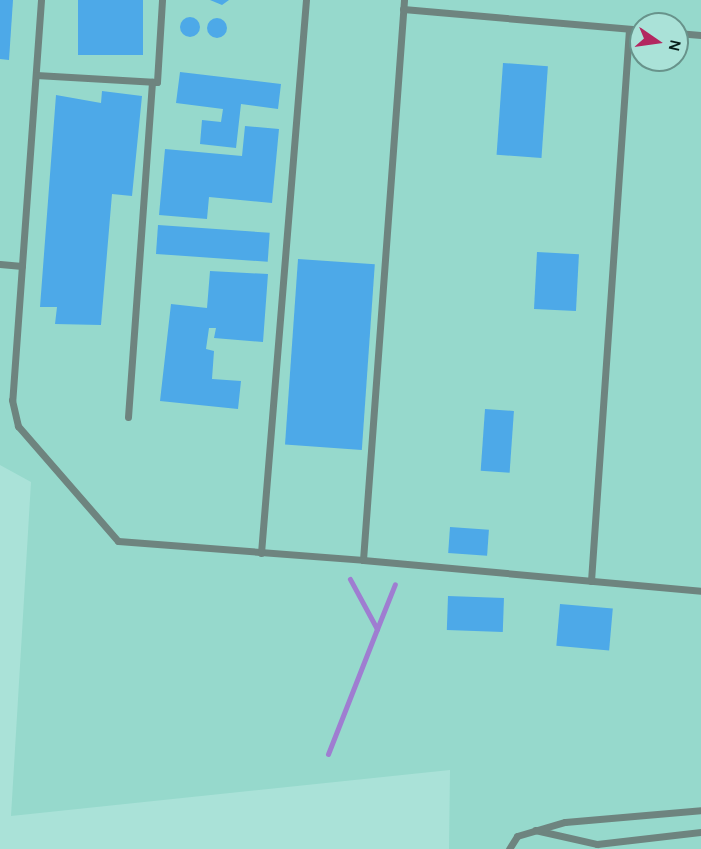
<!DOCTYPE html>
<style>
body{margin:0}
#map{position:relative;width:701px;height:849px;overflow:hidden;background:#aae2d8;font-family:Karla,sans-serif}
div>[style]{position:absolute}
.built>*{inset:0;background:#96d9cc}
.stream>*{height:5px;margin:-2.5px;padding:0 2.5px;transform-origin:2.5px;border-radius:2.5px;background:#9f7dd1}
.building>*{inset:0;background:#4da9e8;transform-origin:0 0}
.round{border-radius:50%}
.service>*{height:7px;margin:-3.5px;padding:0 3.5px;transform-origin:3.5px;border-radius:3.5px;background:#6e847f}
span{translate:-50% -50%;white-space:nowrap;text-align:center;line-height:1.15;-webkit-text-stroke:4.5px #aae2d8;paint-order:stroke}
.north{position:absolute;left:629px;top:12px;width:60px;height:60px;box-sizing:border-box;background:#aae2d8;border:2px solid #68938b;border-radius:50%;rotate:103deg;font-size:16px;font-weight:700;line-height:24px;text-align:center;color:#051c18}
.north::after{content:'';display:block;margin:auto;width:21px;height:27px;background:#b32760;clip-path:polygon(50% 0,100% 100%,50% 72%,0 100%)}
</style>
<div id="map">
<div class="built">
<div style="clip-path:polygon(evenodd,0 0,701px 0,701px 849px,449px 849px,450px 770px,11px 816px,31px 482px,0 465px,0 0,641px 24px,677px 24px,677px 60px,641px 60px,641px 24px)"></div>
</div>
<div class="stream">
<div style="left:377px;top:629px;width:48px;rotate:-68.2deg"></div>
<div style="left:328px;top:754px;width:134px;rotate:-68.6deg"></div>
<div style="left:377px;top:629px;width:57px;rotate:-118.4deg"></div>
</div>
<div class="building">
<div style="clip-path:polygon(0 0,13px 0,9px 60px,0 59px)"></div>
<div style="left:78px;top:0;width:65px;height:55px"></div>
<div style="clip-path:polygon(210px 0,229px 0,222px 5px)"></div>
<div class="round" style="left:180px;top:17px;width:20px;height:20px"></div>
<div class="round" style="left:207px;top:18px;width:20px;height:20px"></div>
<div style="left:503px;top:63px;width:45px;height:92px;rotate:4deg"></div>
<div style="clip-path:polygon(180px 72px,281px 84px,278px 109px,241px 104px,236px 148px,200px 144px,202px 120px,221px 122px,223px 109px,176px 103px)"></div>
<div style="clip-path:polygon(102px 91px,142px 96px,132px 196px,112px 194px,101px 325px,55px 324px,57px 307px,40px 307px,56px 95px,101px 103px)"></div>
<div style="clip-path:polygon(245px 126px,279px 129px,272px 203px,209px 197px,207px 219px,159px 215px,165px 149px,242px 156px)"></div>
<div style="left:158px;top:225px;width:112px;height:29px;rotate:4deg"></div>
<div style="left:537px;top:252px;width:42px;height:57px;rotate:3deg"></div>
<div style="left:298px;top:259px;width:77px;height:186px;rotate:4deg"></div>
<div style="clip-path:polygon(210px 271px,268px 274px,263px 342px,214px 338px,216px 328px,209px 328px,206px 349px,214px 351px,212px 379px,241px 381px,238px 409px,160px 401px,171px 304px,207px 308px)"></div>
<div style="left:485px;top:409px;width:29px;height:62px;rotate:4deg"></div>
<div style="left:450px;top:527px;width:39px;height:26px;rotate:4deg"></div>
<div style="left:448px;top:596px;width:56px;height:34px;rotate:2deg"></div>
<div style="left:560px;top:604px;width:53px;height:42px;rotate:5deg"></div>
</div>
<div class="service">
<div style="left:41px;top:0;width:401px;rotate:94.1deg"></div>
<div style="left:12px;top:400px;width:27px;rotate:77deg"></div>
<div style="left:18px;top:426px;width:152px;rotate:49deg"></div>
<div style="left:118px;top:541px;width:246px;rotate:4.4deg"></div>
<div style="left:363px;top:560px;width:561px;rotate:-85.81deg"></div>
<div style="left:403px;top:9px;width:239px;rotate:5deg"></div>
<div style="left:677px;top:33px;width:24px;rotate:5deg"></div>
<div style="left:36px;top:75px;width:121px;rotate:3.3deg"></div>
<div style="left:157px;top:82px;width:82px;rotate:-86.5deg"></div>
<div style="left:0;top:264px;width:22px;rotate:5deg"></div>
<div style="left:128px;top:417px;width:336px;rotate:-85.9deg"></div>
<div style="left:261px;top:553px;width:555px;rotate:-85.35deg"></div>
<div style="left:363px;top:560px;width:339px;rotate:5.2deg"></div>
<div style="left:591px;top:581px;width:553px;rotate:-86.06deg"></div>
<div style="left:535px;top:830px;width:64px;rotate:12.7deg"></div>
<div style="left:597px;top:844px;width:105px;rotate:-6.6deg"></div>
<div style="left:509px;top:849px;width:15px;rotate:-58deg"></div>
<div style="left:517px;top:836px;width:50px;rotate:-16.3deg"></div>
<div style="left:565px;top:822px;width:137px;rotate:-5deg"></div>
</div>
<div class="north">N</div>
</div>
